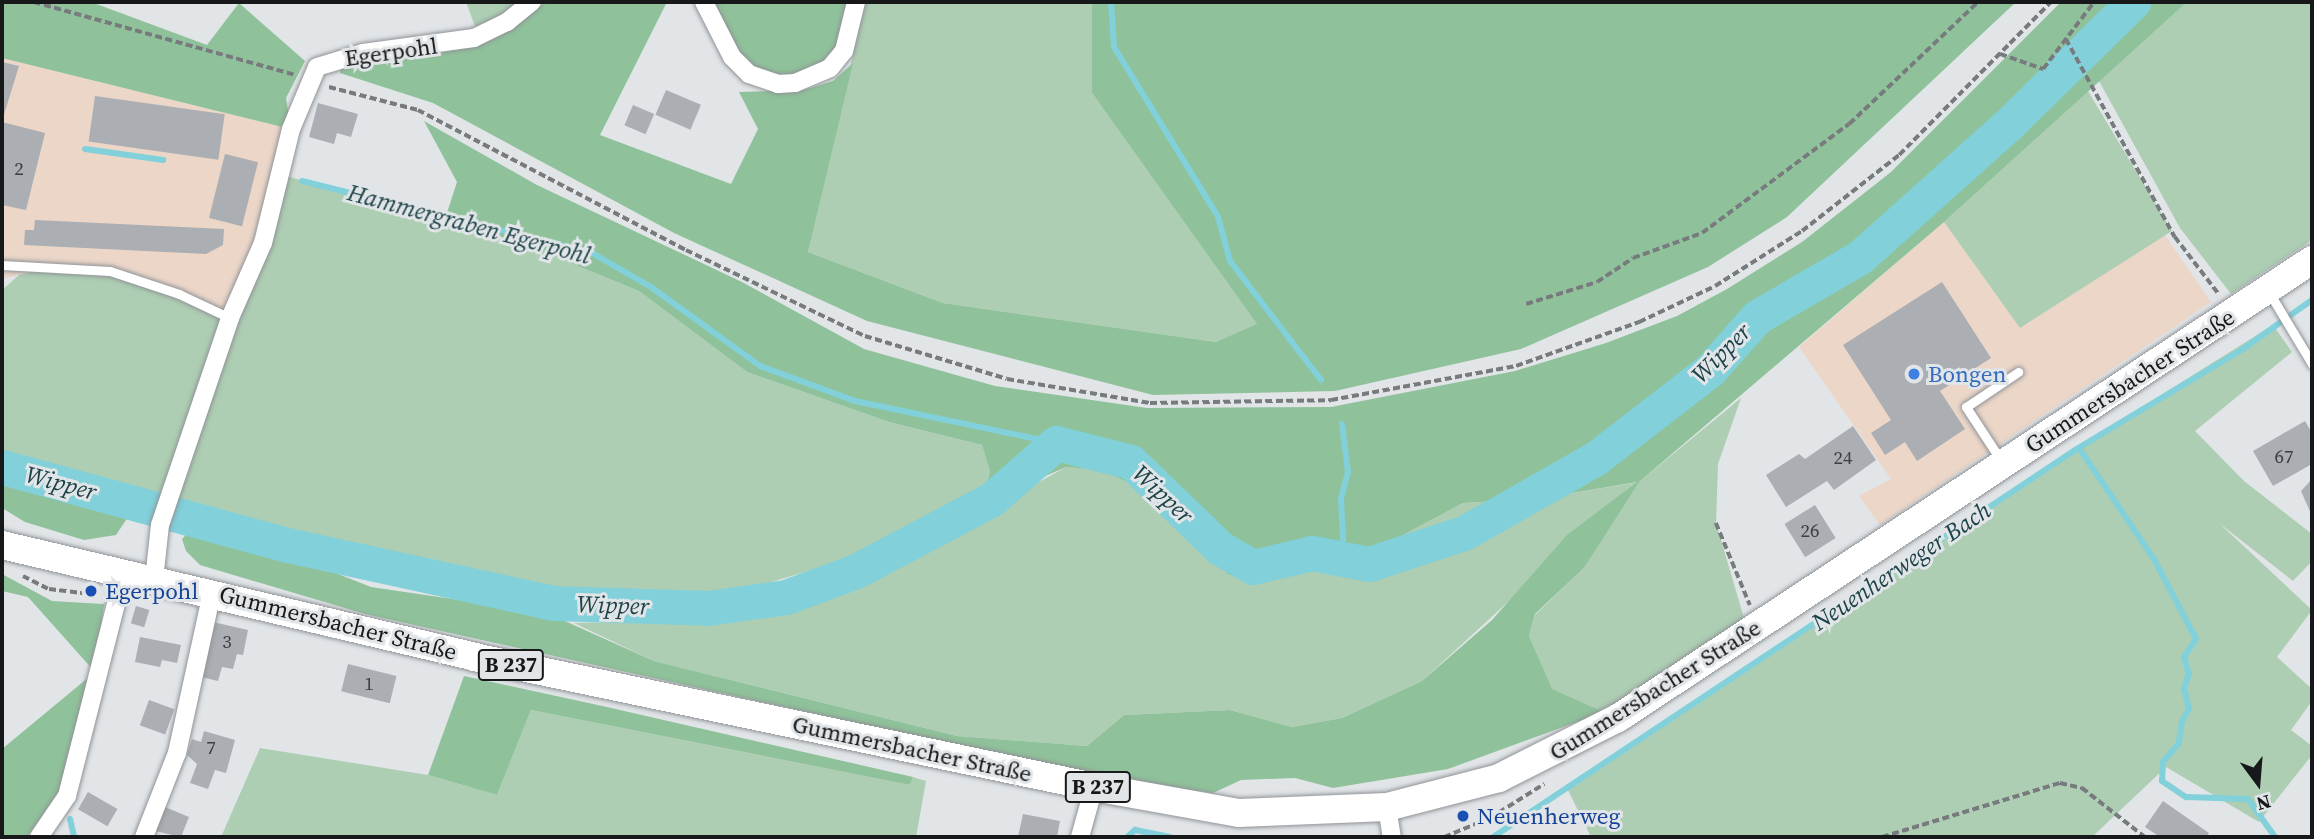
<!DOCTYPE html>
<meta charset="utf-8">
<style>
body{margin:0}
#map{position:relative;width:2314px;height:839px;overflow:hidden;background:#e1e5e8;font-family:"Source Serif 4",serif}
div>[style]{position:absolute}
.industrial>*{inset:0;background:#ebd6c8}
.green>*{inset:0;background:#adceb3}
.forest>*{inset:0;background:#8fc29a}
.stream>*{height:6px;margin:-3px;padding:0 3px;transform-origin:3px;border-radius:3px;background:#81d0da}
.river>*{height:35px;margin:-17.5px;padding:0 17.5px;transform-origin:17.5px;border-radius:17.5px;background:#81d0da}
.building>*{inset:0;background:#abaeb2;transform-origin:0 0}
.path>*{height:3.5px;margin-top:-1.75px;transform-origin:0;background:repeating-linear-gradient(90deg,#787b7d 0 7px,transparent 0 10.5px)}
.roads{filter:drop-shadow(0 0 2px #909397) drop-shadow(0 0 2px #909397)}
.service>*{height:9px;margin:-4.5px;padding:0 4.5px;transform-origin:4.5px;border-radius:4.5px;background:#fff}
.minor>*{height:18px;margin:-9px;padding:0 9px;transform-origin:9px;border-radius:9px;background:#fff}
.primary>*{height:28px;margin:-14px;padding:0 14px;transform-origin:14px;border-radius:14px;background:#fff}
.dots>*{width:19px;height:19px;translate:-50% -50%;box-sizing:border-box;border:4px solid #e1e5e8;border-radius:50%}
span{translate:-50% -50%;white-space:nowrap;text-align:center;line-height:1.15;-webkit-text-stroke:6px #e1e5e8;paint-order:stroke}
.number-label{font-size:19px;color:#3c3e3f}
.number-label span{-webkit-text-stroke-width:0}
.shield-label span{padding:2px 5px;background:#e1e5e8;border:2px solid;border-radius:5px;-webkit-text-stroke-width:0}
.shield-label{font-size:21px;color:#171819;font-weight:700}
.street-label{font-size:23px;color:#171819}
.shop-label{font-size:23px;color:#366cbe}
.left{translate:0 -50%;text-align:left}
.transit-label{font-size:23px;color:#164399}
.water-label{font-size:24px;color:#1d4348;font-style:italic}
.frame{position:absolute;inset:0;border:4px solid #171819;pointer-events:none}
.north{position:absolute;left:2223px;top:748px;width:70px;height:70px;-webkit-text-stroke:5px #e1e5e8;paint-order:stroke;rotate:164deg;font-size:19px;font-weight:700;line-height:28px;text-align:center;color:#171819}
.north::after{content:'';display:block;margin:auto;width:24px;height:32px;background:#171819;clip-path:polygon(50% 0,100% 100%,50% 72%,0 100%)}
</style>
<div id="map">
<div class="industrial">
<div style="clip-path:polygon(2px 58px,291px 129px,230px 318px,58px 265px,2px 279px)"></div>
<div style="clip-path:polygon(1944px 222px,2020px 328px,2165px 235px,2211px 302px,1880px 525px,1859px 496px,1891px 479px,1799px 347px)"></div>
</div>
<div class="green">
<div style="clip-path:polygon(466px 2px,520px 2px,502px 19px,476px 29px)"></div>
<div style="clip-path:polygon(865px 2px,1092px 2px,1092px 93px,1258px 325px,1216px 342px,943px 303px,808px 252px)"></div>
<div style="clip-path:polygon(2187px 2px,2312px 2px,2312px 240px,2231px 294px,2180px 228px,2099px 81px)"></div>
<div style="clip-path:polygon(2088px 91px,2172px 231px,2020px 328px,1944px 222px)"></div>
<div style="clip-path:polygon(280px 174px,546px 253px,639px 291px,747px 372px,889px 422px,982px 445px,990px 472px,983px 496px,857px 556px,762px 585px,693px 597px,555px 587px,167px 506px,109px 484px,2px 464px,2px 290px,19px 275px,58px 265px,110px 271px,230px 318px)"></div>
<div style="clip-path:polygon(2273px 325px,2292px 352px,2195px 431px,2244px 481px,2312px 534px,2312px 561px,2293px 581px,2219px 523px,2312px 610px,2277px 657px,2312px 689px,2312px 701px,2291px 730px,2312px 746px,2312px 755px,2259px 822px,2166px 767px,2092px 837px,1591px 837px,1567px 788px,2073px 450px)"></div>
<div style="clip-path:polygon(1741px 398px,1718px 464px,1716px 523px,1744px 618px,1604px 712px,1551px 689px,1529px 636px,1535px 615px,1584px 568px,1637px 483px,1422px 681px,1342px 718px,1292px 727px,1230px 710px,1124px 715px,1087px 746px,957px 736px,654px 661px,574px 623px,709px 620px,798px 602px,875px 574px,1066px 467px,1100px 470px,1136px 486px,1230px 575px,1347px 565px,1463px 503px,1537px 499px,1639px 482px)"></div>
<div style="clip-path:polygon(531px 710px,910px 785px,913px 777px,926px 781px,916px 837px,221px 837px,260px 748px,428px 775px,497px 795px)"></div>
</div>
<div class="forest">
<div style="clip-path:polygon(2px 2px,91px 2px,207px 45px,239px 3px,305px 61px,286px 98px,291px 129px,2px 58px)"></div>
<div style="clip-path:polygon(545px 2px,667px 2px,600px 135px,731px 184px,758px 129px,739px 92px,804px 90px,833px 81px,853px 63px,808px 252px,943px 303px,1216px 342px,1257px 324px,1092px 93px,1092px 2px,2016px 2px,1787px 217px,1708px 267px,1521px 349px,1335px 391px,1153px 395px,867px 321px,674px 233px,433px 103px,340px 73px,341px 64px,370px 57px,445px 52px,482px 43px,510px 30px)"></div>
<div style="clip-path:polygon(713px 2px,847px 2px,837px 46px,815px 69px,793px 78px,756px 68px,739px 58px)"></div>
<div style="clip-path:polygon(2061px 2px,2187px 2px,1944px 222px,1639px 482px,1584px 568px,1535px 614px,1529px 636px,1552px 689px,1604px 712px,1448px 769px,1333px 788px,1295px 778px,1241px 780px,1213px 793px,1100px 777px,365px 614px,200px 565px,186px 551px,182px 539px,190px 530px,277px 550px,371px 587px,547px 613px,654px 661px,957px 736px,1087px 746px,1124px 715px,1230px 710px,1292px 727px,1342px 718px,1422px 681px,1492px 620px,1567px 535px,1637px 482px,1537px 499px,1463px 503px,1347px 565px,1229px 575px,1136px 486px,1100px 470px,1066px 467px,1041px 478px,1017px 462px,983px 496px,990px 472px,982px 445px,889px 422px,747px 372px,639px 291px,546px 253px,443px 225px,457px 182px,424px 121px,537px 185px,742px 282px,864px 349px,995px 386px,1147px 408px,1331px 407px,1515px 371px,1606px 343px,1677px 316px,1727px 289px,1802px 242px,1891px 172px)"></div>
<div style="clip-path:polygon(2px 478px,125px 507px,128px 517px,116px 535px,84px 540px,25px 522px,2px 508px)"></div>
<div style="clip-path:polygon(2px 574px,52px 601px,104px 604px,95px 673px,59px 794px,27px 837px,2px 837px,2px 749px,95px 672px,28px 597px,2px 591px)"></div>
<div style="clip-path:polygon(464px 676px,607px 707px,913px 777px,910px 785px,531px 710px,497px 795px,428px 775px)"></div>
</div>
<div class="stream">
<div style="left:1111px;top:2px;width:45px;rotate:86.2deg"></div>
<div style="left:1114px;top:47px;width:199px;rotate:58.5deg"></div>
<div style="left:1218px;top:217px;width:46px;rotate:74.7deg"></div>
<div style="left:1230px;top:261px;width:150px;rotate:52.6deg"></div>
<div style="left:85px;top:149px;width:79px;rotate:8deg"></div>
<div style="left:302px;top:181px;width:299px;rotate:13.9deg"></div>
<div style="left:592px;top:253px;width:68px;rotate:30deg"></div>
<div style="left:651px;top:287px;width:135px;rotate:35.9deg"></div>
<div style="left:760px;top:366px;width:101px;rotate:20.2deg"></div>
<div style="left:855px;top:401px;width:205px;rotate:11.8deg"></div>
<div style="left:1342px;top:424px;width:48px;rotate:82.9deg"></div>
<div style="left:1348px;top:472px;width:27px;rotate:105deg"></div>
<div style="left:1341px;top:498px;width:61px;rotate:87.2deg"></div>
<div style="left:2079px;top:448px;width:134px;rotate:56deg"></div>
<div style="left:2154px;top:559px;width:90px;rotate:62.3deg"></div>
<div style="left:2196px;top:639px;width:22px;rotate:124deg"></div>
<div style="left:2184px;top:657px;width:18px;rotate:74deg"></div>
<div style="left:2189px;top:674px;width:15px;rotate:110deg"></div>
<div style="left:2184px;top:688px;width:22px;rotate:77deg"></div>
<div style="left:2189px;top:709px;width:14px;rotate:120deg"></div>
<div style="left:2182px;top:721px;width:22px;rotate:98deg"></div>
<div style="left:2179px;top:743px;width:25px;rotate:130deg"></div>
<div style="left:2163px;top:762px;width:19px;rotate:93deg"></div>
<div style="left:2162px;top:781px;width:29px;rotate:34deg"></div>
<div style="left:2186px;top:797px;width:62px;rotate:1.8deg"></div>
<div style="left:2248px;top:799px;width:47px;rotate:54.6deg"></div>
<div style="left:70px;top:819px;width:18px;rotate:77deg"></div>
<div style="left:1127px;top:837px;width:11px;rotate:-41deg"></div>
<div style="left:1135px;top:830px;width:36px;rotate:11deg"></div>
<div style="left:1493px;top:837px;width:699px;rotate:-33.62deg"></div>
<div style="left:2075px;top:450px;width:196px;rotate:-31deg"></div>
<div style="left:2243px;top:349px;width:85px;rotate:-35.4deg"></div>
</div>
<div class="river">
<div style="left:2px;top:467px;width:291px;rotate:15.3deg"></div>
<div style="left:283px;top:544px;width:276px;rotate:12.3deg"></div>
<div style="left:553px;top:603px;width:155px;rotate:1.8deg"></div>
<div style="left:708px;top:608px;width:79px;rotate:-8deg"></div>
<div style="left:786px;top:597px;width:75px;rotate:-20.4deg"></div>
<div style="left:856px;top:571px;width:154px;rotate:-27.9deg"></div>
<div style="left:992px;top:499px;width:85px;rotate:-41.2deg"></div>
<div style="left:1056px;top:443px;width:77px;rotate:14.2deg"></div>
<div style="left:1131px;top:462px;width:124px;rotate:44deg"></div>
<div style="left:1220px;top:548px;width:38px;rotate:30deg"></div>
<div style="left:1253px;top:567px;width:61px;rotate:-13.3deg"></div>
<div style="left:1312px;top:553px;width:58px;rotate:10.9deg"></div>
<div style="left:1369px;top:564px;width:100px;rotate:-18.1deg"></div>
<div style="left:1464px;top:533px;width:152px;rotate:-29.6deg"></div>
<div style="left:1596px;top:458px;width:144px;rotate:-37.7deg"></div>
<div style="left:1710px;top:370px;width:71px;rotate:-48.4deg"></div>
<div style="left:1757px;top:317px;width:119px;rotate:-30.2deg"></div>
<div style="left:1860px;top:257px;width:204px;rotate:-41.8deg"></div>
<div style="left:2012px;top:121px;width:170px;rotate:-44.5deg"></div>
</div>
<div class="building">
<div style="clip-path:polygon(2px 62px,19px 66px,2px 121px)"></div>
<div style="left:666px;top:90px;width:38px;height:27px;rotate:23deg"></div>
<div style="left:95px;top:96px;width:131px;height:46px;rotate:8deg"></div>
<div style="clip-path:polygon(318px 103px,358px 114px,351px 137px,337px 133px,334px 144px,309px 137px)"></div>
<div style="left:633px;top:105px;width:23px;height:22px;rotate:23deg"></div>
<div style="clip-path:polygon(2px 122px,45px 133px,26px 210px,2px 205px)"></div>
<div style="left:225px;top:154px;width:34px;height:66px;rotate:14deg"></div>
<div style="clip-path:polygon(35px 220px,224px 229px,223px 245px,206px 254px,24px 245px,25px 230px,34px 230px)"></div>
<div style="clip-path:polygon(1942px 282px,1991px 358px,1940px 391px,1965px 429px,1917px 461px,1905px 442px,1885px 455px,1871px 433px,1891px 420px,1843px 345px)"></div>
<div style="clip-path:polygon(2305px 421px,2312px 433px,2312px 464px,2273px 486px,2253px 451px)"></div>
<div style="clip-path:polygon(1853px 426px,1876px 460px,1834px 490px,1827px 481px,1786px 507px,1766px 475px,1799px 454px,1805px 459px)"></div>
<div style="clip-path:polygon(2312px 479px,2312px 516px,2301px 491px)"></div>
<div style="left:1815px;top:505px;width:39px;height:36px;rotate:58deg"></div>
<div style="left:136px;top:606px;width:14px;height:18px;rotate:17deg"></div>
<div style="clip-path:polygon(213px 622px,248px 630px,243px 655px,237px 654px,233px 669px,222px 667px,218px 681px,201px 677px)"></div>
<div style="clip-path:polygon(140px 637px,181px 645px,177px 663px,162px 660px,160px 667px,135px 662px)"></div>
<div style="left:348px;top:664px;width:50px;height:28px;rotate:14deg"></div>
<div style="left:149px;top:700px;width:27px;height:27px;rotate:20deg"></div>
<div style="clip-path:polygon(204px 731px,235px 740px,226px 773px,215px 770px,208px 789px,190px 783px,197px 764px,187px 755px,192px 739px,201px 742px)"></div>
<div style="left:88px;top:792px;width:34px;height:20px;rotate:30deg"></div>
<div style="clip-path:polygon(2163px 801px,2209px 833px,2206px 837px,2160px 837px,2145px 827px)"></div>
<div style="clip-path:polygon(165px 807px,189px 817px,181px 837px,155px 831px)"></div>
<div style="clip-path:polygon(1023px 814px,1060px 821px,1057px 837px,1018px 837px)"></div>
</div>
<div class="path">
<div style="left:34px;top:2px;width:271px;rotate:15.6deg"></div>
<div style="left:2066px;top:39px;width:226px;rotate:61.2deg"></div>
<div style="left:2175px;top:237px;width:71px;rotate:52.5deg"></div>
<div style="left:2000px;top:54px;width:46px;rotate:19.2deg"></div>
<div style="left:2043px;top:69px;width:84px;rotate:-52.7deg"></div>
<div style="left:329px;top:87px;width:92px;rotate:14.5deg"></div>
<div style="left:418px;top:110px;width:302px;rotate:27.6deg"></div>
<div style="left:686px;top:250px;width:199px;rotate:25.7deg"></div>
<div style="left:865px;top:336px;width:148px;rotate:16.8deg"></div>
<div style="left:1007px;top:379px;width:145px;rotate:9.5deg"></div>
<div style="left:1150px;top:403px;width:181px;rotate:-0.9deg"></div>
<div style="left:1331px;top:400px;width:188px;rotate:-10.4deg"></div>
<div style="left:1516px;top:366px;width:131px;rotate:-19.7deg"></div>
<div style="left:1639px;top:322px;width:84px;rotate:-25.3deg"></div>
<div style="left:1715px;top:286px;width:103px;rotate:-32.3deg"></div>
<div style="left:1802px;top:231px;width:123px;rotate:-38.1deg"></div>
<div style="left:1899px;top:155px;width:216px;rotate:-45.2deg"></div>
<div style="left:1526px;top:304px;width:74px;rotate:-17.2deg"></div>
<div style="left:1597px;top:282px;width:43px;rotate:-33.7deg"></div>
<div style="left:1633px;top:258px;width:73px;rotate:-19.9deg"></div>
<div style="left:1702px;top:233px;width:183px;rotate:-36.6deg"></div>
<div style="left:1849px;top:124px;width:178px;rotate:-43.4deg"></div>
<div style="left:1716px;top:523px;width:89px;rotate:67.5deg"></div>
<div style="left:23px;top:576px;width:29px;rotate:27deg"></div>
<div style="left:49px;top:589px;width:50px;rotate:6.8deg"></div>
<div style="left:1444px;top:837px;width:50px;rotate:-22.4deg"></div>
<div style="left:1490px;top:818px;width:64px;rotate:-32.2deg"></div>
<div style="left:1882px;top:837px;width:186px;rotate:-16.9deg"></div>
<div style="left:2060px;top:783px;width:23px;rotate:13deg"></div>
<div style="left:2082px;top:788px;width:80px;rotate:37.9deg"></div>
</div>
<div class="roads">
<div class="service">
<div style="left:2px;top:265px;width:108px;rotate:3.2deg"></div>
<div style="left:110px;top:271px;width:73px;rotate:18.4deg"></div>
<div style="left:179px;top:294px;width:56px;rotate:25.2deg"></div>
<div style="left:2270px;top:294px;width:82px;rotate:59deg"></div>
<div style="left:2002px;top:462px;width:66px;rotate:-123.2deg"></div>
<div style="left:1966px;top:407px;width:63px;rotate:-33.9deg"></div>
</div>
<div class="minor">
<div style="left:704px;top:2px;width:62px;rotate:63deg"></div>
<div style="left:732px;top:57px;width:24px;rotate:45deg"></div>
<div style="left:749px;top:74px;width:31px;rotate:19deg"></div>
<div style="left:778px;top:84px;width:17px;rotate:-3deg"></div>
<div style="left:795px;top:83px;width:38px;rotate:-23deg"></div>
<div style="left:830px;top:68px;width:22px;rotate:-51deg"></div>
<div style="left:844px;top:51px;width:50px;rotate:-76.2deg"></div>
<div style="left:154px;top:580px;width:55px;rotate:-83.8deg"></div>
<div style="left:160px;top:525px;width:219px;rotate:-71.3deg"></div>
<div style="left:230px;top:318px;width:82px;rotate:-66.3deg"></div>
<div style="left:263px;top:243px;width:117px;rotate:-76.2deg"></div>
<div style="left:291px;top:129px;width:67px;rotate:-67.2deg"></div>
<div style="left:317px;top:67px;width:48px;rotate:-16.9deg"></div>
<div style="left:363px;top:53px;width:112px;rotate:-7.7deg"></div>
<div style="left:474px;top:38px;width:37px;rotate:-26deg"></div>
<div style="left:507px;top:22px;width:32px;rotate:-39deg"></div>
<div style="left:1387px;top:807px;width:30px;rotate:81deg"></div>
<div style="left:39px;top:837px;width:50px;rotate:-55.7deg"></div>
<div style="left:67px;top:796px;width:230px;rotate:-75.7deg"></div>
<div style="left:144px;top:837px;width:90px;rotate:-68.6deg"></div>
<div style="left:177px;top:753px;width:165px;rotate:-77.7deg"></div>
<div style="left:1080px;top:837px;width:52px;rotate:-74.4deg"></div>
</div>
<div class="primary">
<div style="left:2px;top:545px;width:485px;rotate:13.3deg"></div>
<div style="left:474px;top:657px;width:633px;rotate:11.84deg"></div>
<div style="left:1094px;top:787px;width:147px;rotate:10.2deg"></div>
<div style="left:1239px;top:813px;width:148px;rotate:-2.3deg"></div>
<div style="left:1387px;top:807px;width:116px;rotate:-14.5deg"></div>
<div style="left:1499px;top:778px;width:133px;rotate:-26.8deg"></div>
<div style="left:1618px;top:718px;width:832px;rotate:-33.42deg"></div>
</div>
</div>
<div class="dots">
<div style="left:1914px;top:374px;background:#3f7fe0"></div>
<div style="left:91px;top:591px;background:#1a4fb4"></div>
<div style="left:1463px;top:816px;background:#1a4fb4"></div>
</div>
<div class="number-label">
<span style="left:19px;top:169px">2</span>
<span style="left:2284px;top:457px">67</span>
<span style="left:1843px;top:458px">24</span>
<span style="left:1810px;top:531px">26</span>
<span style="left:227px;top:642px">3</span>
<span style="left:369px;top:684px">1</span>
<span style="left:211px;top:748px">7</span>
</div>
<div class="shield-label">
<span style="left:511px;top:665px">B 237</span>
<span style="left:1098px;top:787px">B 237</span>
</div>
<div class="street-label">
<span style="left:391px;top:52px;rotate:-8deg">Egerpohl</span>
<span style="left:2130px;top:381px;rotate:-33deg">Gummersbacher Straße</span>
<span style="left:338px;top:623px;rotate:14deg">Gummersbacher Straße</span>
<span style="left:1655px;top:690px;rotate:-32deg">Gummersbacher Straße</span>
<span style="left:912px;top:749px;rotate:12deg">Gummersbacher Straße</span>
</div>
<div class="shop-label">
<span class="left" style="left:1928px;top:374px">Bongen</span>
</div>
<div class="transit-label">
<span class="left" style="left:105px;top:591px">Egerpohl</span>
<span class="left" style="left:1477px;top:816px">Neuenherweg</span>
</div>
<div class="water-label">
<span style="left:469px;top:224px;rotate:15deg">Hammergraben Egerpohl</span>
<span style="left:1721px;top:353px;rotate:-45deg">Wipper</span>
<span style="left:61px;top:483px;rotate:15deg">Wipper</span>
<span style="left:1163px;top:494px;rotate:43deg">Wipper</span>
<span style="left:1901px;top:566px;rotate:-34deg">Neuenherweger Bach</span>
<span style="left:613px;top:605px;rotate:2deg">Wipper</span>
</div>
<div class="frame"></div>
<div class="north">N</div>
</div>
